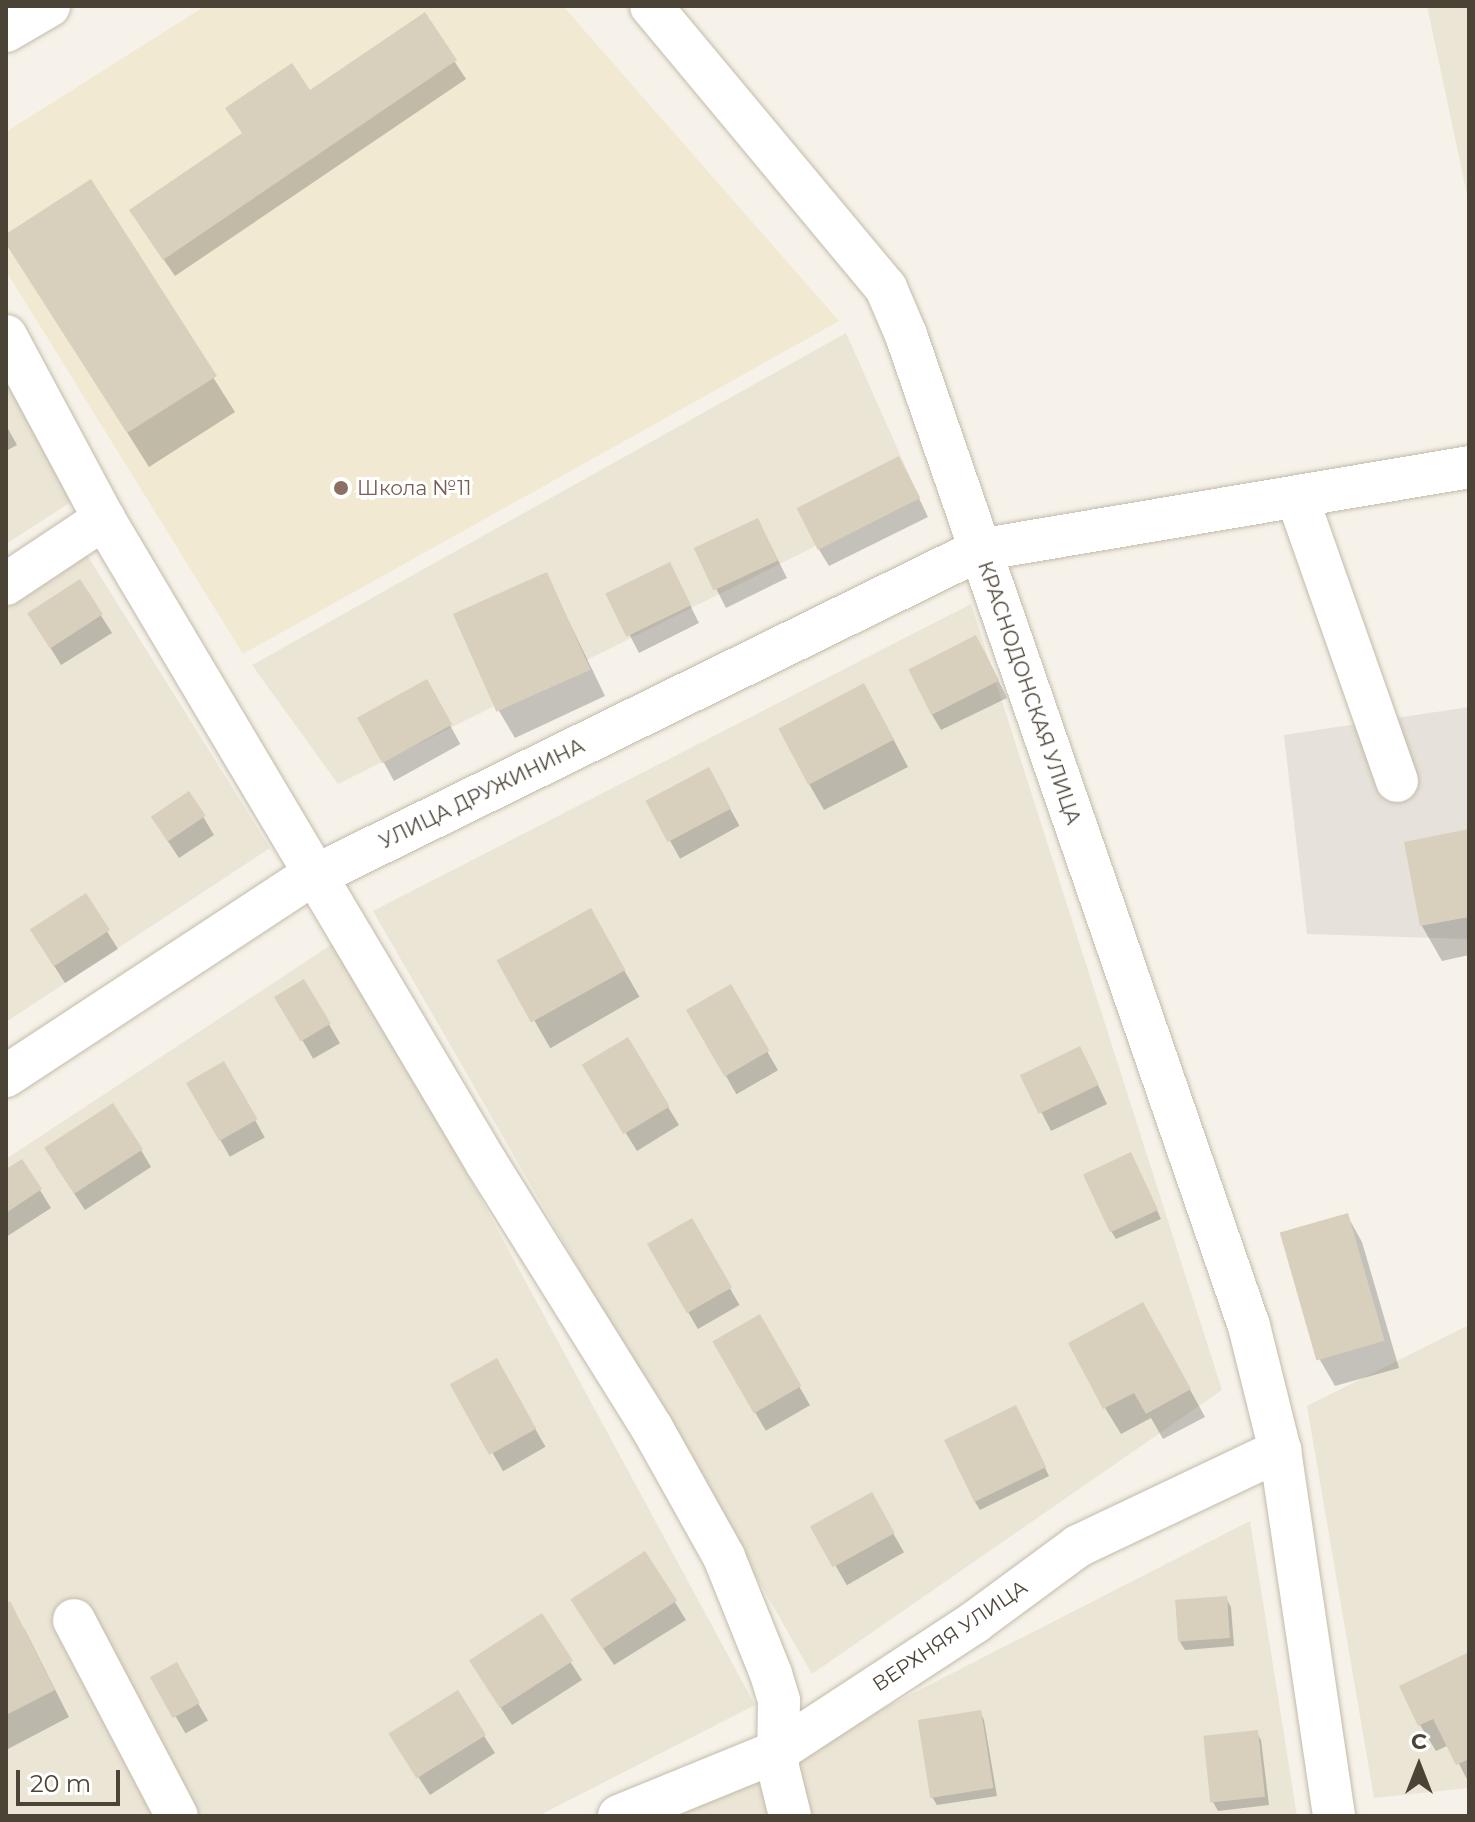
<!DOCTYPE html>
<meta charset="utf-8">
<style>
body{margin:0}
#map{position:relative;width:1475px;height:1822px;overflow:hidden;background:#f6f2e9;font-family:Montserrat,sans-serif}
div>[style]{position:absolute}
.residential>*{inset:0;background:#ebe5d6}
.industrial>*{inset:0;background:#e6e1da}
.education>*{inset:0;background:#f1e9d1}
.shadow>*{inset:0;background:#0003;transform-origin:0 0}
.building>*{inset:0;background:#d9cfbd;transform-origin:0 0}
.roads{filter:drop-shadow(0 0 2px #c3bbaa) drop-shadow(0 0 2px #c3bbaa)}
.minor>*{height:42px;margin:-21px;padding:0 21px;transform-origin:21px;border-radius:21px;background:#fff}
.dots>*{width:22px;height:22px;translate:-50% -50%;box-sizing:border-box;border:4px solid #fff;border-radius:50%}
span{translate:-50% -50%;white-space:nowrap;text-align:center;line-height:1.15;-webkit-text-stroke:6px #fff;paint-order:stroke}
.education-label{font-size:20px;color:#785e54}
.left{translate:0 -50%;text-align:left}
.street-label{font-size:20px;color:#4b4336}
.frame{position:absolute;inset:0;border:8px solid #4b4336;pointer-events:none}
.north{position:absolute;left:1379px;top:1726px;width:80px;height:80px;-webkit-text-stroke:6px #fff;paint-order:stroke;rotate:0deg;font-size:22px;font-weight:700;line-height:32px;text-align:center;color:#4b4336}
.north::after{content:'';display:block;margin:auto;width:28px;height:36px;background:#4b4336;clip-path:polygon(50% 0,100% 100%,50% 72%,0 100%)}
.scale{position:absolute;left:16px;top:1770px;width:104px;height:36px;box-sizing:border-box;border:4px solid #4b4336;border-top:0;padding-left:10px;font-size:24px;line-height:28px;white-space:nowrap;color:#4b4336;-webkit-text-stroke:6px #fff;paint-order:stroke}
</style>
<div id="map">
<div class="residential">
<div style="clip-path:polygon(1427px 6px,1469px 6px,1469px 204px)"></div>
<div style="clip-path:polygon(846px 333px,918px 495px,338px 784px,252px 665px)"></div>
<div style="clip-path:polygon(6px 382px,74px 500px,6px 544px)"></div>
<div style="clip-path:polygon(87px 555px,270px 848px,6px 1022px,6px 608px)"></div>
<div style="clip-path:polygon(971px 604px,1222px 1390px,812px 1674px,373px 911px)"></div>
<div style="clip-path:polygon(340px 939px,755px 1705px,538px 1816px,6px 1816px,6px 1159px)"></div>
<div style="clip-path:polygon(1469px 1325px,1469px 1788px,1374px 1798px,1307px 1406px)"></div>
<div style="clip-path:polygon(1250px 1521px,1297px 1816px,673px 1816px)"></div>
</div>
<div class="industrial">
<div style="clip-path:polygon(1469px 707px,1469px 939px,1307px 934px,1284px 735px)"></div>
</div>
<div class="education">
<div style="clip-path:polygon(205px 6px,563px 6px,839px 321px,243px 654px,6px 271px,6px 132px)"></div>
</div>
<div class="shadow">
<div style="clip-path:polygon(424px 15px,466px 79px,175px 276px,142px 228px,309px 93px)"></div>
<div style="clip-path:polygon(90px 182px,235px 412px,149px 467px,6px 241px,6px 236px)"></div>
<div style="clip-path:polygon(6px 425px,17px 445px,6px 451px)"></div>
<div style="clip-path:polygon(909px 477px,928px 517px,829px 566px,818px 548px)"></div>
<div style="clip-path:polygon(767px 538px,787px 578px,726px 608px,696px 549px)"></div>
<div style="clip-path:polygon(546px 574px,605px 696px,515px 738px,499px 711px)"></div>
<div style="clip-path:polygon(80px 582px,112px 633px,61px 665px,40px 631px)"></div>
<div style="clip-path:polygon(679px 583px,699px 623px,639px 653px,609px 595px)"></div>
<div style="clip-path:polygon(986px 655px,1007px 698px,941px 730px,931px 713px)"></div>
<div style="left:426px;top:682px;width:71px;height:76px;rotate:61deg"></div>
<div style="clip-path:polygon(879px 712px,908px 767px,824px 810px,809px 784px)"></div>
<div style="left:708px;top:769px;width:65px;height:68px;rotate:61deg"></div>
<div style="clip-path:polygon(189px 793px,214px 835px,179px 858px,163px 834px)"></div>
<div style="clip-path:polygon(1469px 831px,1469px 955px,1442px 961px,1422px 926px)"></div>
<div style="clip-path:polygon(85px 896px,118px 949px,65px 983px,42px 947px)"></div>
<div style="left:590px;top:911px;width:99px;height:103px;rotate:60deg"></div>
<div style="left:304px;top:981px;width:72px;height:31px;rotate:60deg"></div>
<div style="left:730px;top:987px;width:96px;height:48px;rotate:60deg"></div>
<div style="clip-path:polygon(627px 1040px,679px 1125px,637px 1151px,595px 1084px)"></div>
<div style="left:224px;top:1064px;width:84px;height:40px;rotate:61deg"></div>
<div style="clip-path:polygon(1089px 1066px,1107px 1104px,1051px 1131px,1023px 1076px)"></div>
<div style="clip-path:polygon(141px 1150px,151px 1167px,85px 1210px,56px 1166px)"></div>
<div style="clip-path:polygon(22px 1161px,51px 1208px,6px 1237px,6px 1171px)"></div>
<div style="clip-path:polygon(1135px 1162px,1161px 1219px,1116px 1239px,1111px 1231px)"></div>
<div style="clip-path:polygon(1347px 1215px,1362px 1242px,1399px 1368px,1335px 1386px,1320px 1360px)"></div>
<div style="left:691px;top:1221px;width:97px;height:48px;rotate:60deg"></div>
<div style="left:759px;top:1317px;width:102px;height:51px;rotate:60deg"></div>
<div style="clip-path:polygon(1158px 1331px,1205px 1417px,1163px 1439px,1151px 1418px,1121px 1434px,1105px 1408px)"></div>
<div style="left:496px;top:1361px;width:99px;height:49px;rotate:60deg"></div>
<div style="clip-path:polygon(1020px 1416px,1049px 1476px,980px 1510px,975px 1502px)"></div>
<div style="left:871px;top:1495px;width:66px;height:66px;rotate:60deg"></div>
<div style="clip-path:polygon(645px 1554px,686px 1620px,614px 1665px,583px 1618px)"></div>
<div style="clip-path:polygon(1226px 1598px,1231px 1607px,1234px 1646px,1185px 1650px,1180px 1642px)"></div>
<div style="clip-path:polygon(6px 1605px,25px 1630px,69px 1717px,6px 1750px)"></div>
<div style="clip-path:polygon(541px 1616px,582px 1680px,512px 1725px,482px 1679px)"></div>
<div style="clip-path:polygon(1469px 1654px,1469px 1783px,1449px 1745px,1436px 1751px,1420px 1725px)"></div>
<div style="left:176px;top:1665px;width:64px;height:26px;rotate:60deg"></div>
<div style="clip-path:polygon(980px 1712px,984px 1720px,997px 1796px,937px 1805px,932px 1797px)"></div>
<div style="clip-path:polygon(1256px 1732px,1261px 1740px,1269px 1805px,1218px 1811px,1213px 1802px)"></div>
<div style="clip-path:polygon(484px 1736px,495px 1753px,430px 1795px,402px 1752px)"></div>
</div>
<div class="building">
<div style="clip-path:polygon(425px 12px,457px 60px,163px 260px,129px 210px,242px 133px,225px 108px,292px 63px,310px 90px)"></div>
<div style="clip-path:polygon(91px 179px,217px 376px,127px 433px,6px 244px,6px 234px)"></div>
<div style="left:899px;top:456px;width:47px;height:115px;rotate:63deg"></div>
<div style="left:758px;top:518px;width:47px;height:71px;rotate:65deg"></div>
<div style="left:670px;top:562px;width:48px;height:72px;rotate:64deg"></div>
<div style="left:547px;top:572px;width:107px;height:103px;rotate:66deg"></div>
<div style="left:80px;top:579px;width:42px;height:63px;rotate:57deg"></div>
<div style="left:976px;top:635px;width:51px;height:76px;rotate:63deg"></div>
<div style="left:427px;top:679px;width:52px;height:80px;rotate:61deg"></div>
<div style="left:864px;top:683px;width:64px;height:97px;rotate:62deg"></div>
<div style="left:709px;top:767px;width:47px;height:72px;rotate:62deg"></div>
<div style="left:189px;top:791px;width:30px;height:46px;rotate:56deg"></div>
<div style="clip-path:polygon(1469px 829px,1469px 917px,1420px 926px,1404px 842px)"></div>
<div style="left:86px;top:893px;width:44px;height:67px;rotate:57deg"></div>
<div style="left:591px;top:908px;width:71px;height:108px;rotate:61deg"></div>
<div style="left:304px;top:979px;width:52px;height:35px;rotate:59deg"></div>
<div style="left:731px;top:984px;width:77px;height:52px;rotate:60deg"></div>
<div style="left:628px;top:1037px;width:81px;height:54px;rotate:59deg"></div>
<div style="left:1080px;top:1046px;width:43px;height:67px;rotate:64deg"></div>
<div style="left:224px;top:1061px;width:67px;height:44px;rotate:60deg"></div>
<div style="left:113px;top:1103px;width:55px;height:82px;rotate:57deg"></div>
<div style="left:1131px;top:1152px;width:64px;height:53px;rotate:65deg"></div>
<div style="clip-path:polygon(22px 1159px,42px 1189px,6px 1213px,6px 1169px)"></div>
<div style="left:1348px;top:1213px;width:133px;height:71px;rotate:74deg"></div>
<div style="left:692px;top:1218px;width:80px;height:52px;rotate:60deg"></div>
<div style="clip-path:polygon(1143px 1302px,1191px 1389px,1146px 1414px,1134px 1393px,1103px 1409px,1068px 1343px)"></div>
<div style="left:760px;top:1314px;width:83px;height:55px;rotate:60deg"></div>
<div style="left:497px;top:1358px;width:81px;height:54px;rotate:61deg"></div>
<div style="left:1016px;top:1405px;width:69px;height:80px;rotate:64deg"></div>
<div style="left:872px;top:1492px;width:47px;height:71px;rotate:61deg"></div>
<div style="left:645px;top:1551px;width:59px;height:89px;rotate:57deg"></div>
<div style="left:1227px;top:1596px;width:42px;height:52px;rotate:86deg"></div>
<div style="clip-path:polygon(10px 1601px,55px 1690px,6px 1715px,6px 1603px)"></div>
<div style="left:542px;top:1613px;width:57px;height:87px;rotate:57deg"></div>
<div style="clip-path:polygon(1469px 1652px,1469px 1759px,1456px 1765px,1433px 1719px,1418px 1726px,1399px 1686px)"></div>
<div style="left:177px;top:1662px;width:47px;height:31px;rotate:61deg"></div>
<div style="left:458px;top:1690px;width:53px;height:82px;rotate:58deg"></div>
<div style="left:981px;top:1710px;width:79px;height:64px;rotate:81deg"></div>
<div style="left:1258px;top:1730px;width:67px;height:55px;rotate:84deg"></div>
</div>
<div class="roads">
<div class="minor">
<div style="left:651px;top:6px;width:367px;rotate:50.2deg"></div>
<div style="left:886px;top:288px;width:51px;rotate:66.9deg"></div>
<div style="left:906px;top:335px;width:1049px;rotate:70.91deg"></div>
<div style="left:1249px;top:1326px;width:128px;rotate:76deg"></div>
<div style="left:1280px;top:1450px;width:370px;rotate:81.6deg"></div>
<div style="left:6px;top:31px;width:50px;rotate:-30.2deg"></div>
<div style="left:6px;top:336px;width:208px;rotate:61.8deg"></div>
<div style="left:104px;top:519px;width:750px;rotate:59.3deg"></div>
<div style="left:487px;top:1164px;width:311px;rotate:58deg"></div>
<div style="left:652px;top:1428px;width:148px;rotate:60.8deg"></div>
<div style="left:724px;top:1557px;width:126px;rotate:68.1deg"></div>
<div style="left:771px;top:1674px;width:28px;rotate:73deg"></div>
<div style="left:779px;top:1701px;width:66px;rotate:90.9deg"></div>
<div style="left:778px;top:1767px;width:50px;rotate:76.2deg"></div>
<div style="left:1297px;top:497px;width:301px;rotate:70.6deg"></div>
<div style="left:6px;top:584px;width:118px;rotate:-33.6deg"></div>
<div style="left:6px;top:1076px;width:352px;rotate:-33.3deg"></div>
<div style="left:300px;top:883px;width:756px;rotate:-26.12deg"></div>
<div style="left:979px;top:550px;width:497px;rotate:-9.6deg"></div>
<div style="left:74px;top:1620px;width:221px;rotate:62.3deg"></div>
<div style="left:619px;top:1816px;width:172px;rotate:-22.2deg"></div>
<div style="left:778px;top:1751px;width:235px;rotate:-33.2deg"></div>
<div style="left:975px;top:1622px;width:128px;rotate:-36.4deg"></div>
<div style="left:1078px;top:1546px;width:224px;rotate:-25.4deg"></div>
</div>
</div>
<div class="dots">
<div style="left:341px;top:488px;background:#8d6e63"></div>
</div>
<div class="education-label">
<span class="left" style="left:357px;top:488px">Школа №11</span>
</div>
<div class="street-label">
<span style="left:1029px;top:693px;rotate:71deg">КРАСНОДОНСКАЯ УЛИЦА</span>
<span style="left:482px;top:794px;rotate:-26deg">УЛИЦА ДРУЖИНИНА</span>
<span style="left:950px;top:1636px;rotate:-34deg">ВЕРХНЯЯ УЛИЦА</span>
</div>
<div class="frame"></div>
<div class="north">С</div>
<div class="scale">20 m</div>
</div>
